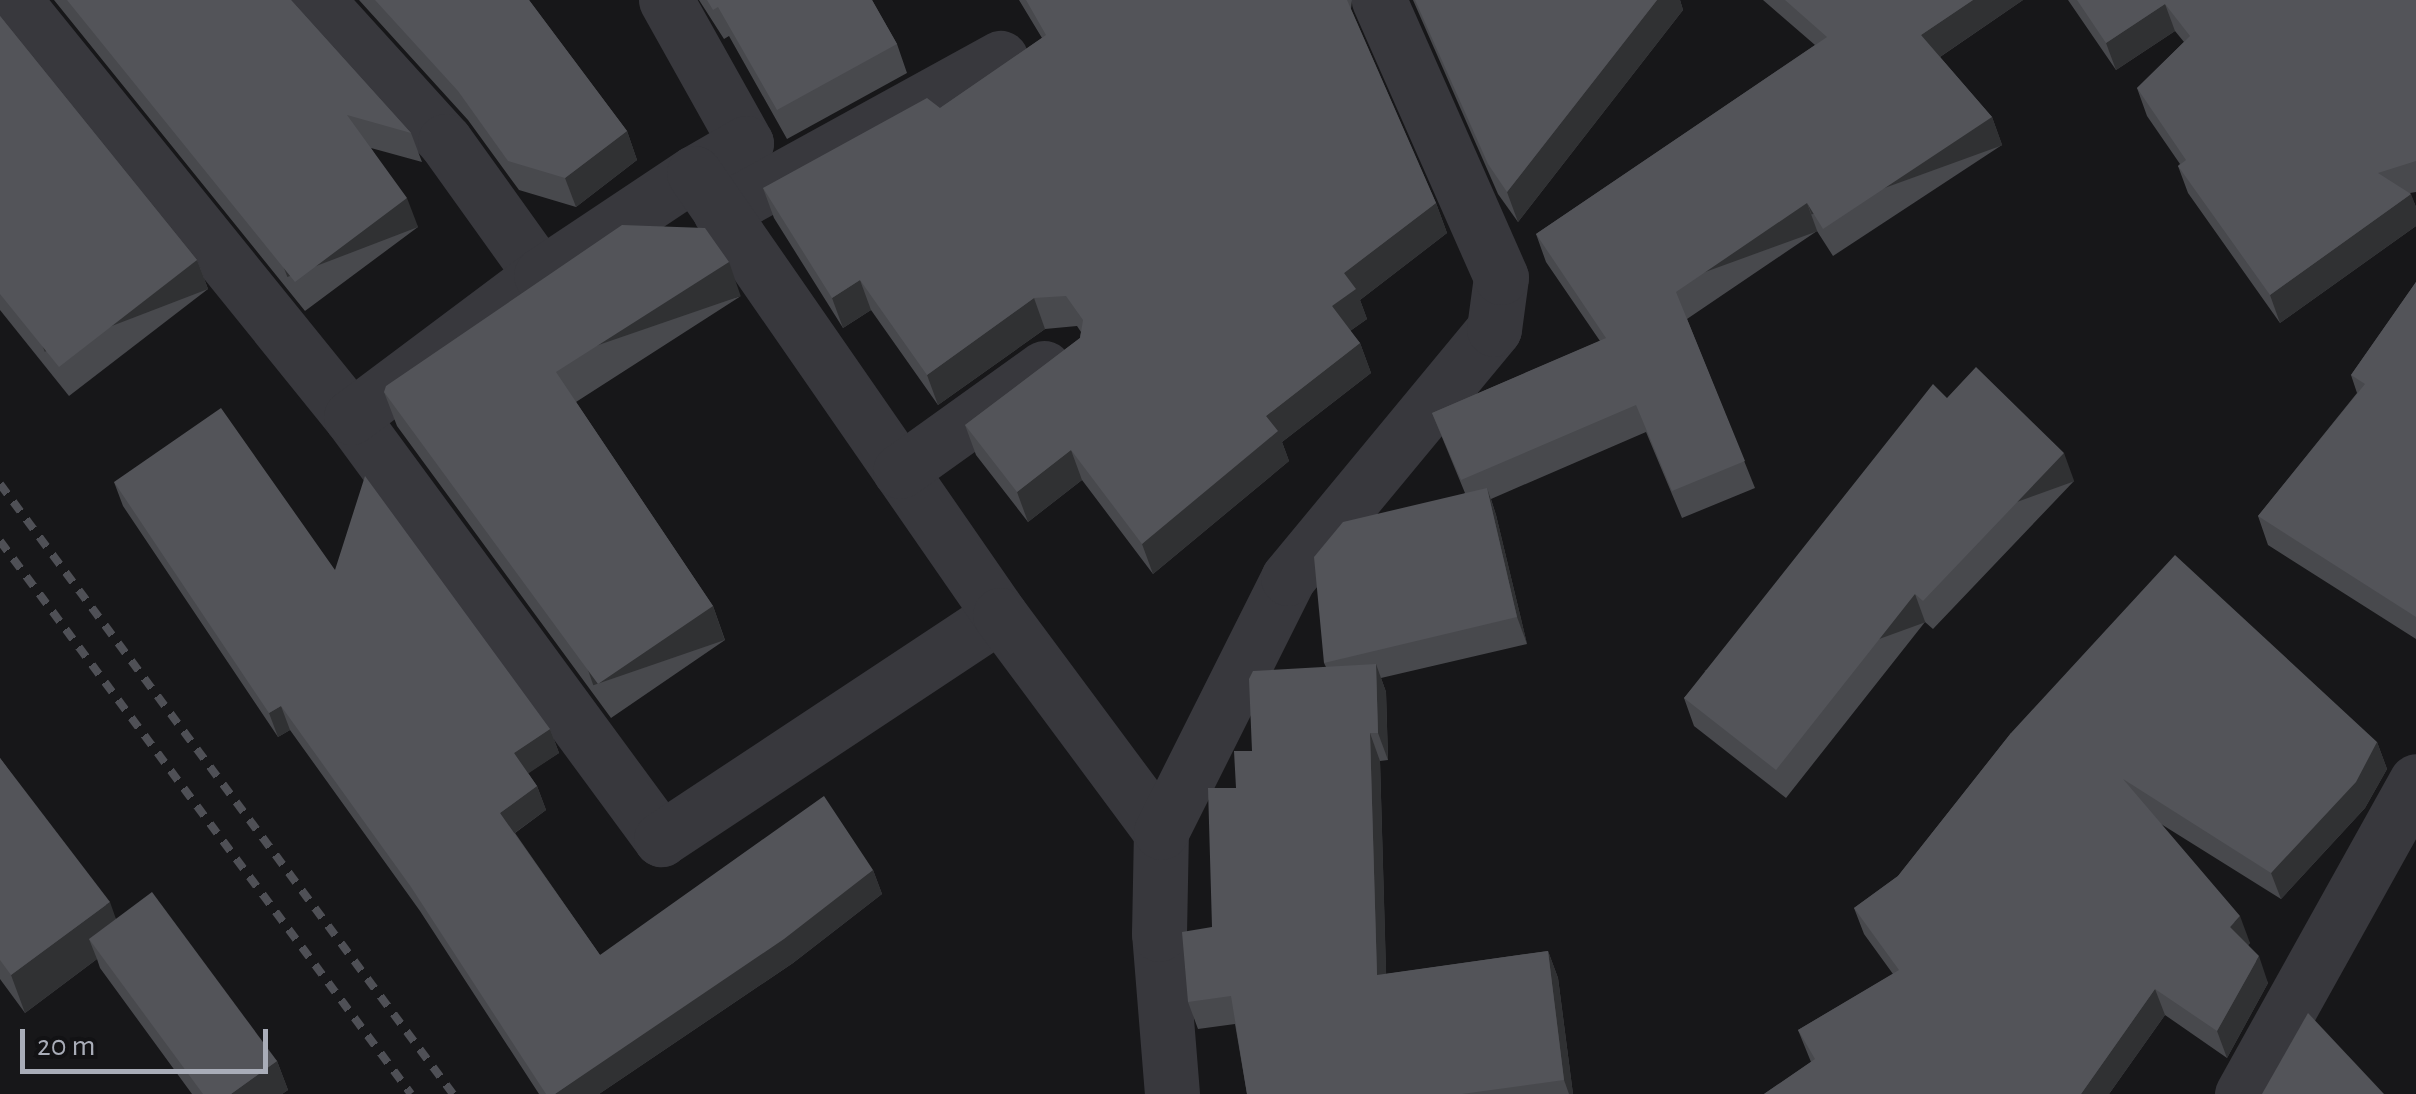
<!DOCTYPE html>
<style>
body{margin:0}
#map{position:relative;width:2416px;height:1094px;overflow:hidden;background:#171719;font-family:"Alegreya Sans",sans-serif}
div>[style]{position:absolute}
.minor>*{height:55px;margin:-27.5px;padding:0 27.5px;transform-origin:27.5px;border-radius:27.5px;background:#38383d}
.rail>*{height:8px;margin-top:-4px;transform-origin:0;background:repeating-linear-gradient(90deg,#4f5056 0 12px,transparent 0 22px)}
.wall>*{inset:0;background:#48494d}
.shaded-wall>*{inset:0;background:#303133;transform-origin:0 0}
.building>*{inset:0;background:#535459}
span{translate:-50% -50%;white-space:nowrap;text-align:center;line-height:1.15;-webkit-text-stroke:8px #121214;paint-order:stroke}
.scale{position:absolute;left:20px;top:1029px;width:248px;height:45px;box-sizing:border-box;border:5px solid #a9adb8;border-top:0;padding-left:12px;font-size:30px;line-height:35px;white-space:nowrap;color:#a9adb8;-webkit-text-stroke:8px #121214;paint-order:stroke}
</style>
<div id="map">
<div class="minor">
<div style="left:14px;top:0;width:536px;rotate:51.06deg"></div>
<div style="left:351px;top:417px;width:524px;rotate:53.7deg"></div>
<div style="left:661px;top:839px;width:406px;rotate:-33.5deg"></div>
<div style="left:317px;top:0;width:190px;rotate:47.8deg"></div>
<div style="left:445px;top:141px;width:165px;rotate:54.4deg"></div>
<div style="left:666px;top:0;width:164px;rotate:60.8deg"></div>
<div style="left:746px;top:143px;width:60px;rotate:150deg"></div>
<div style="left:720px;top:212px;width:320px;rotate:-28.8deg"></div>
<div style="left:351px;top:417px;width:237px;rotate:-36.8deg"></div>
<div style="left:541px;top:275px;width:184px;rotate:-33.7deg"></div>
<div style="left:694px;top:173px;width:538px;rotate:55.3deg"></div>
<div style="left:1000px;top:615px;width:270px;rotate:53.4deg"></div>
<div style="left:900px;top:471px;width:177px;rotate:-35.6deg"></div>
<div style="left:1172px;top:1094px;width:161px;rotate:-94.6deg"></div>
<div style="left:1159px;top:934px;width:102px;rotate:-88.9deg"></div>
<div style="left:1161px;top:832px;width:284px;rotate:-63.4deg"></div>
<div style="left:1288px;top:578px;width:323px;rotate:-50.4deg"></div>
<div style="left:1494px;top:329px;width:52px;rotate:-82.3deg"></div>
<div style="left:1501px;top:277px;width:303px;rotate:-113.8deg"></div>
<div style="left:2242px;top:1094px;width:358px;rotate:-60.9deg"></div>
</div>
<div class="rail">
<div style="left:0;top:484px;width:760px;rotate:53.4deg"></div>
<div style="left:0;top:541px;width:689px;rotate:53.38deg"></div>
</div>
<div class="wall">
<div style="clip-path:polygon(54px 0,291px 0,411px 133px,422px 162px,371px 148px,418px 227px,305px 311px)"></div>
<div style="clip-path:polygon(359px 0,529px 0,627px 131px,637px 160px,576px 207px,519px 190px,468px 120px)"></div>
<div style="clip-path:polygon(699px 0,872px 0,897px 44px,907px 73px,787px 139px,729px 36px,724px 39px)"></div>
<div style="clip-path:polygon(1019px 0,1352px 0,1351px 9px,1436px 203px,1447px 233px,1360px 300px,1367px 319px,1350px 331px,1360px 343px,1371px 373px,1282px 442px,1289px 461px,1153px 574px,1082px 480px,1028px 522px,976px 455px,965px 425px,1080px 338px,1081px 332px,1077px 326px,1045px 329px,938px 405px,871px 310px,843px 328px,774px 218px,763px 188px,940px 108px,1042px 38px)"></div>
<div style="clip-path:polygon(1413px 0,1680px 0,1683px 10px,1518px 222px,1498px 194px)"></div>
<div style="clip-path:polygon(1763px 0,2023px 0,1940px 57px,1992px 117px,2002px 145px,1833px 256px,1817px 231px,1687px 319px,1755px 488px,1682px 518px,1646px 432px,1491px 499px,1496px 515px,1527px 644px,1381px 678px,1386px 692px,1388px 760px,1380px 761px,1386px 974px,1548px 951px,1558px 978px,1573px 1094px,1247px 1094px,1235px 1024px,1198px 1029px,1188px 1002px,1212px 927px,1236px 788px,1252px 751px,1326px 667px,1324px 663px,1465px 493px,1432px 413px,1600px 341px,1546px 262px,1536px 234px,1815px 45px)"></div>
<div style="clip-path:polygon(2068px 0,2416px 0,2416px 192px,2410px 193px,2416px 207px,2416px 226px,2280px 323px,2188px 193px,2178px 166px,2180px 164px,2147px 116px,2137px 88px,2184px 42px,2175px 31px,2116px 70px)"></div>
<div style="clip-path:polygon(0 16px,197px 260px,208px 289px,69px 396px,0 310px)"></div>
<div style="clip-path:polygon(2416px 282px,2416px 639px,2268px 545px,2258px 516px,2357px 393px,2351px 375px)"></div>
<div style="clip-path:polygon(741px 296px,576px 402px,713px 606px,725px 640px,611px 718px,397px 426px,384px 392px)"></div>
<div style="clip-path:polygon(1947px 398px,2074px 481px,1933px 629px,1925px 622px,1786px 798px,1694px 726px,1684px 698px)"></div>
<div style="clip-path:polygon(114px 482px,335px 570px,550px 729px,559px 753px,528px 773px,537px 786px,546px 810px,515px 833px,600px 955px,873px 870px,882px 894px,793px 963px,599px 1094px,539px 1094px,420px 911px,290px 730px,278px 737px,123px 506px)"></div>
<div style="clip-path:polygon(2011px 733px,2377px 742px,2387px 769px,2365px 808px,2281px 899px,2161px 824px,2250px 943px,2248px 945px,2268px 983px,2227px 1058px,2165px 1015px,2109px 1094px,1764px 1094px,1811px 1062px,1798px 1030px,1893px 974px,1864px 934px,1854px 908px,1898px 876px)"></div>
<div style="clip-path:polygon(0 758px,116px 919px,277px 1061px,288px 1090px,282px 1094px,192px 1094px,100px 968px,97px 959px,25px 1013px,0 979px)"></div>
</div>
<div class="shaded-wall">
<div style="clip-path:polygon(1657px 0,1680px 0,1683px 10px,1518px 222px,1507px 192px)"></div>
<div style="clip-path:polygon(1973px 0,2023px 0,1931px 63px,1921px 35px)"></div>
<div style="clip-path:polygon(2165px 4px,2175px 31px,2116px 70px,2106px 43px)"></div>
<div style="left:1992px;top:117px;width:30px;height:203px;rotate:70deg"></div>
<div style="clip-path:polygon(627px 131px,637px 160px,576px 207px,565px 178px)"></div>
<div style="clip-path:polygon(2411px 194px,2416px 207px,2416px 226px,2280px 323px,2270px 295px)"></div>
<div style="left:407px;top:198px;width:31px;height:140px;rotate:69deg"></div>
<div style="clip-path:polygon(1436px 203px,1447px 233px,1360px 300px,1367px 319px,1343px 336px,1332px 306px,1344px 273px)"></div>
<div style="left:1807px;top:203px;width:30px;height:158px;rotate:70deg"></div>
<div style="left:197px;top:260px;width:31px;height:175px;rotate:69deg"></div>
<div style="left:729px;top:262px;width:36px;height:205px;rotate:71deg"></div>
<div style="clip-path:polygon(860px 280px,871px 310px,843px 328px,832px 298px)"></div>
<div style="clip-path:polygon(1034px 298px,1045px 329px,938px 405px,927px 375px)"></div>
<div style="clip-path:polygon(1360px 343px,1371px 373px,1282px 442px,1289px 461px,1153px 574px,1142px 544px,1266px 416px)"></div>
<div style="clip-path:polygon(1071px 450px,1082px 480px,1028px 522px,1017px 492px)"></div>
<div style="left:2064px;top:453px;width:30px;height:204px;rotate:70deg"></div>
<div style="clip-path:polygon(1487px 488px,1496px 515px,1527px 644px,1517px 617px)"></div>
<div style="left:1915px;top:594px;width:30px;height:224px;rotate:70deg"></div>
<div style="left:713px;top:606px;width:36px;height:139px;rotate:71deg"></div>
<div style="clip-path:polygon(1376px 664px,1386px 692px,1388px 760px,1378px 733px)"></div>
<div style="clip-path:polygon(281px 706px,290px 730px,278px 737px,269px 713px)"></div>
<div style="clip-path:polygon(550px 729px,559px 753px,523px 777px,514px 753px)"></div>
<div style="clip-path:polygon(1370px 733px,1380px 761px,1387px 1002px,1377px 975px)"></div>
<div style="clip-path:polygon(2377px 742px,2387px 769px,2365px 808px,2281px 899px,2271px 873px)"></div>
<div style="clip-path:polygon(537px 786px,546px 810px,509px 837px,500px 813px)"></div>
<div style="clip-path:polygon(873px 870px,882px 894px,793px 963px,599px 1094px,555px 1094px)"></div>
<div style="clip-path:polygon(110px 902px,123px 939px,89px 939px,97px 959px,25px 1013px,11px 975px)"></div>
<div style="clip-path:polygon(2240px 916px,2250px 943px,2240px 953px,2230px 927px)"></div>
<div style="clip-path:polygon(1548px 951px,1558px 978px,1573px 1094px,1569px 1094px,1564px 1080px)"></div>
<div style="clip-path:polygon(2259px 956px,2268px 983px,2227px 1058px,2217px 1031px)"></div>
<div style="clip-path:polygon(2155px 989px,2165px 1015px,2109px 1094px,2081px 1094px)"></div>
<div style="clip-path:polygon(277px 1061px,288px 1090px,282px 1094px,231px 1094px)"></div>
</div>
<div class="building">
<div style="clip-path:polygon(67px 0,291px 0,411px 133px,347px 115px,407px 198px,295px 282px)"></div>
<div style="clip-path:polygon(375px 0,529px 0,627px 131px,565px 178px,508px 161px,458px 91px)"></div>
<div style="clip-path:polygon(707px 0,872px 0,897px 44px,777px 110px,718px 7px,713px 10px)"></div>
<div style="clip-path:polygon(1026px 0,1347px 0,1436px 203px,1344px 273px,1356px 289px,1332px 306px,1360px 343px,1266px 416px,1278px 431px,1142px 544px,1071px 450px,1017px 492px,965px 425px,1080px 338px,1083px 320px,1066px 296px,1034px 298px,927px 375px,860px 280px,832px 298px,763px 188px,927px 98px,940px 108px,1046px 35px)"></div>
<div style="clip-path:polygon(1415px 0,1657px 0,1507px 192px,1488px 164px)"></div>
<div style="clip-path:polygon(1785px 0,1973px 0,1921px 35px,1992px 117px,1823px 229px,1807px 203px,1676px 292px,1745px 461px,1672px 491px,1636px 405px,1461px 480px,1432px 413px,1606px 338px,1536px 234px,1827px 37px)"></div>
<div style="clip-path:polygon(2077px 0,2416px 0,2416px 161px,2378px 173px,2411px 194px,2270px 295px,2178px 166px,2186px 160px,2137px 88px,2190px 36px,2165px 4px,2106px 43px)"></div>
<div style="clip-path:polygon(0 16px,197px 260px,59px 367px,0 294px)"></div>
<div style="clip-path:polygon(622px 225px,705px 228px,729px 262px,556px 372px,713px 606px,598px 684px,384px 392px,386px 386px)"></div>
<div style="clip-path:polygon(2416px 282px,2416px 617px,2258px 516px,2365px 384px,2351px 375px)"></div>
<div style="clip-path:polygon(1976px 367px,2064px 453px,1923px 601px,1915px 594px,1776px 770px,1684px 698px,1933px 384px,1947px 398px)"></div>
<div style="clip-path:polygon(221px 408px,335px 570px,365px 476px,550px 729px,514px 753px,537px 786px,500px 813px,600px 955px,824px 796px,873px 870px,784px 939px,555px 1094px,546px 1094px,411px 887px,281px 706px,269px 713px,114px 482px)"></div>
<div style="clip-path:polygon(1487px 488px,1517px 617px,1324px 663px,1314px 557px,1343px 522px)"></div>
<div style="clip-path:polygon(2175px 555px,2377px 742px,2356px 782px,2271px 873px,2123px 779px,2240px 916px,2230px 927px,2259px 956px,2217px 1031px,2155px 989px,2081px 1094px,1764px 1094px,1815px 1059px,1798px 1030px,1899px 970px,1854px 908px,1898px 876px,2011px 733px)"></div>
<div style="clip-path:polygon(1376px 664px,1378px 733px,1370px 733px,1377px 975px,1548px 951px,1564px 1080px,1462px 1094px,1247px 1094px,1231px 996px,1188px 1002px,1182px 932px,1212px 927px,1208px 788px,1236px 788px,1234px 751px,1252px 751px,1249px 679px,1253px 671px)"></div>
<div style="clip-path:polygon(0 758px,110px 902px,11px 975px,0 960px)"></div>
<div style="clip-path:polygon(152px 892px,277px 1061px,231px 1094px,203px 1094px,89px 939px)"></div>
<div style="clip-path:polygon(2308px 1013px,2384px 1094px,2262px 1094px)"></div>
</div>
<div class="scale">20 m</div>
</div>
